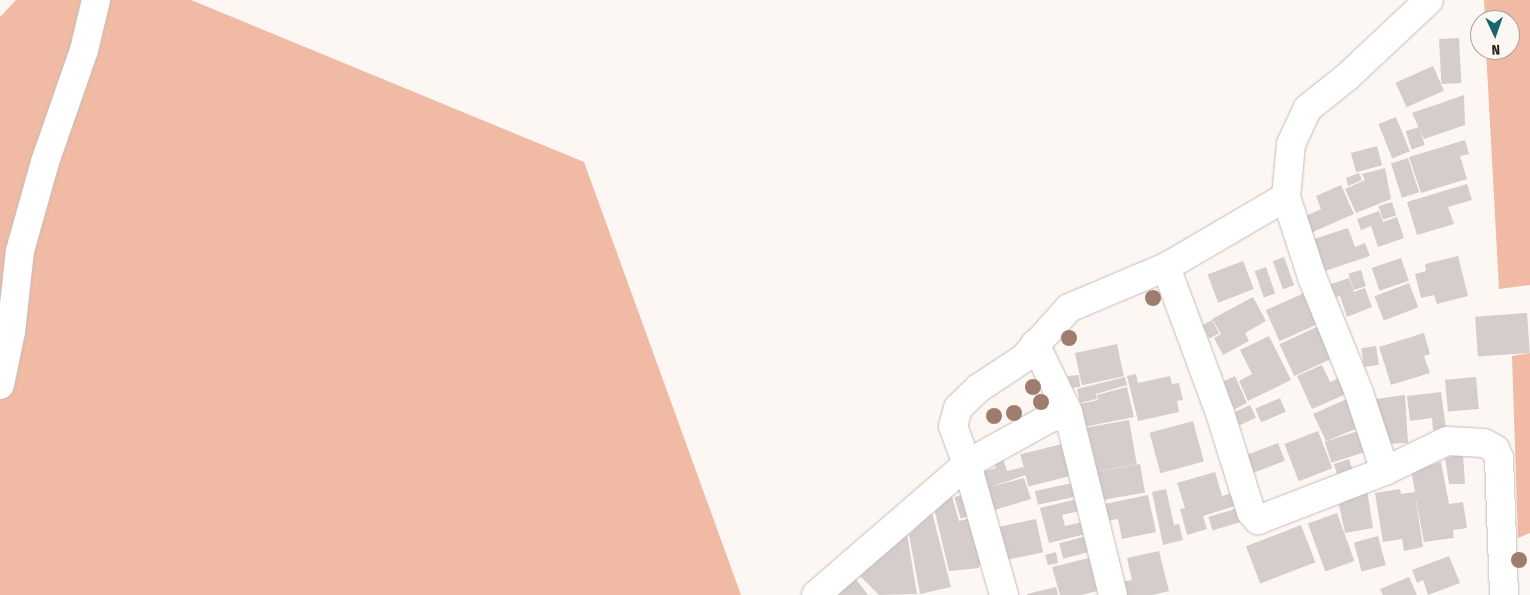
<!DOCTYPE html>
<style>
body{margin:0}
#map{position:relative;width:1530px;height:595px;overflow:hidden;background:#fdf7f4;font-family:"Fira Sans Condensed",sans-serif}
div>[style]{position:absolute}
.green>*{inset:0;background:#f0baa4}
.building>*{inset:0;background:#d4cdcb;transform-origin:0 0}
.roads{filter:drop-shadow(0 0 1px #c3bcba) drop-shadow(0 0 1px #c3bcba)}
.minor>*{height:28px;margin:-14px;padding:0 14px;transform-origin:14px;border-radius:14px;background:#fff}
.trees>*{width:16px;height:16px;margin:-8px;border-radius:50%;background:#9e7d6e}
span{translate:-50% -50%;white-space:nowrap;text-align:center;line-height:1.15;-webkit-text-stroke:4px #fdf7f4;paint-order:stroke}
.north{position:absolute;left:1470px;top:10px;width:50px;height:50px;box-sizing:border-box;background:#fdf7f4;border:1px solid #a7a2a0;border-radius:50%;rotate:177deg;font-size:14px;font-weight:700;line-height:20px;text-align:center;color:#262322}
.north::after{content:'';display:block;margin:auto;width:18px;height:22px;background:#18656e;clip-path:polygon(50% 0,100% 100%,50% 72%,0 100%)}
</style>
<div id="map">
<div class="green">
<div style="clip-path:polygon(16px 0,191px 0,584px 162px,741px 595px,0 595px,0 17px)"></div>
<div style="clip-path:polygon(1484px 0,1530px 0,1530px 285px,1499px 289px,1486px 50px,1510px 50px,1510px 20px,1485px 20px)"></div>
<div style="clip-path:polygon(1530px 353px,1530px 533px,1518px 538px,1512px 356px)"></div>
</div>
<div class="building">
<div style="left:1459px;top:38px;width:45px;height:20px;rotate:87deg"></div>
<div style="left:1433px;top:66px;width:27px;height:41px;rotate:66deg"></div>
<div style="clip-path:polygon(1464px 95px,1465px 125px,1424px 139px,1412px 113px)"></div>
<div style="left:1396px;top:117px;width:37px;height:19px;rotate:68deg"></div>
<div style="left:1419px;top:127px;width:19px;height:14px;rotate:72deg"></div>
<div style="clip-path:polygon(1465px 140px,1469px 154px,1460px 156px,1467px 179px,1421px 193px,1409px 157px)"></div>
<div style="left:1377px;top:146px;width:20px;height:27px;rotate:75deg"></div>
<div style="left:1408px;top:158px;width:36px;height:18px;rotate:72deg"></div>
<div style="clip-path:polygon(1385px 168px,1391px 199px,1356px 213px,1345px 189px,1365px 180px,1362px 174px)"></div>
<div style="clip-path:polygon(1359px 173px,1362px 180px,1348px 186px,1346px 178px)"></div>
<div style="clip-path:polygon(1467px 184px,1472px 200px,1448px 207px,1454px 224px,1417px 235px,1407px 202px)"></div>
<div style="clip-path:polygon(1341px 185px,1354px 214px,1306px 235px,1299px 219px,1321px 209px,1316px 196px)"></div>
<div style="left:1392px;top:202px;width:14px;height:14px;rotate:73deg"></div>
<div style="clip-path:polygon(1379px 211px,1383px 222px,1397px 217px,1404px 238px,1378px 247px,1371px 226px,1361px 230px,1357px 219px)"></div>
<div style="clip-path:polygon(1348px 228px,1355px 247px,1365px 243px,1370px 256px,1325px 271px,1314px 239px)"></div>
<div style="clip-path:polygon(1458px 256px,1468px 296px,1437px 304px,1434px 295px,1421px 298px,1415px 274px,1426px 271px,1425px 264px)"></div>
<div style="left:1284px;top:257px;width:30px;height:12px;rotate:70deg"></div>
<div style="left:1401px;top:258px;width:24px;height:31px;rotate:71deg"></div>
<div style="left:1243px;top:261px;width:30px;height:38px;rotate:69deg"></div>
<div style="left:1266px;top:267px;width:28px;height:12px;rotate:71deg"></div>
<div style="left:1361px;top:270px;width:17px;height:13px;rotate:73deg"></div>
<div style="clip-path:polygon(1349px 278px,1354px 292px,1365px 288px,1372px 307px,1347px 317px,1340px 296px,1328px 300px,1323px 287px)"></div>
<div style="left:1409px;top:283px;width:26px;height:37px;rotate:69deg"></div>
<div style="left:1304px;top:293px;width:34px;height:42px;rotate:66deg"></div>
<div style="clip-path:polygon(1253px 297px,1266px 321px,1245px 333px,1249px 341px,1223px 355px,1214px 338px,1221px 334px,1212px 319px)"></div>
<div style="left:1527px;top:313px;width:40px;height:52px;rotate:86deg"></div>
<div style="left:1212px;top:320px;width:15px;height:11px;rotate:62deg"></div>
<div style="left:1323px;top:324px;width:35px;height:48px;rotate:65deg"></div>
<div style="clip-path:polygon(1424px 333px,1430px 354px,1424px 356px,1430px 373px,1391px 385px,1379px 347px)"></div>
<div style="clip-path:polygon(1269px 336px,1291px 380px,1248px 401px,1239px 381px,1252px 374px,1240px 350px)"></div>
<div style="left:1117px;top:344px;width:33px;height:43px;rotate:78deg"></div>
<div style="left:1376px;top:346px;width:19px;height:15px;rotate:81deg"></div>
<div style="clip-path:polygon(1322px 365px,1330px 382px,1339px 378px,1346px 394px,1312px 409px,1297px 376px)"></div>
<div style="clip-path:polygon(1136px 374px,1138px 383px,1170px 376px,1172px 384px,1179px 383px,1183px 400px,1177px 401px,1179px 412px,1138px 421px,1127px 376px)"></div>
<div style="left:1079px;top:375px;width:12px;height:11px;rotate:85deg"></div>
<div style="clip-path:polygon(1235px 376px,1247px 403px,1231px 411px,1222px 382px)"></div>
<div style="clip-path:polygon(1125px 377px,1127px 385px,1096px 394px,1097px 399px,1080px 403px,1077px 389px)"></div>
<div style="left:1476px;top:377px;width:32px;height:31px;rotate:85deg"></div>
<div style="clip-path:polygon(1127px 387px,1134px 417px,1084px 427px,1080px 404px,1098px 400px,1097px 395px)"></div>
<div style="clip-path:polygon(1441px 392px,1446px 428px,1433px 430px,1432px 418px,1410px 421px,1407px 396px)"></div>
<div style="clip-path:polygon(1405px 395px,1408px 443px,1385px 444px,1369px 400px)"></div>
<div style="left:1280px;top:398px;width:15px;height:27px;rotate:67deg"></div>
<div style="clip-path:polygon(1349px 398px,1356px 429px,1326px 441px,1313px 414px)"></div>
<div style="left:1250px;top:405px;width:14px;height:21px;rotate:65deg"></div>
<div style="left:1129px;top:420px;width:45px;height:50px;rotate:80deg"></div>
<div style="left:1193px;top:421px;width:42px;height:45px;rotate:75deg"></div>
<div style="left:1318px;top:431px;width:40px;height:36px;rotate:69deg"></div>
<div style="left:1358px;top:431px;width:22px;height:35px;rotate:72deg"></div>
<div style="left:1066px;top:443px;width:33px;height:47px;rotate:76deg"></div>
<div style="left:1278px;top:443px;width:19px;height:38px;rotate:69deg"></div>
<div style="clip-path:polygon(1463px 454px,1465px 484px,1449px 484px,1445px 458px)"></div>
<div style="clip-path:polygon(1003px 459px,1007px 471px,1023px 467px,1026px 475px,990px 487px,1024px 478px,1031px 499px,991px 511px,981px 472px,996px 468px,994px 461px)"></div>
<div style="left:1349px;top:459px;width:19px;height:16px;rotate:72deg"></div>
<div style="clip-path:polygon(1441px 462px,1449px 504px,1463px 502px,1467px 528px,1453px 530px,1454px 538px,1424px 542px,1415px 494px,1423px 547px,1404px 551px,1402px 539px,1383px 542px,1375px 493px,1400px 489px,1401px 494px,1415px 492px,1411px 470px)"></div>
<div style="left:1140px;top:464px;width:29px;height:49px;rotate:80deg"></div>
<div style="clip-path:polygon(1215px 472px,1222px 496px,1232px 493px,1235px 506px,1203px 516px,1207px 529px,1187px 535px,1180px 509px,1185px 508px,1177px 483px)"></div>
<div style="left:1077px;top:482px;width:14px;height:43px;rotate:78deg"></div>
<div style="clip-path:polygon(1166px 489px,1174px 525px,1179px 524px,1183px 540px,1163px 545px,1152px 492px)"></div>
<div style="clip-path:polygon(1367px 490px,1373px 528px,1345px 533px,1338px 500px)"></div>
<div style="clip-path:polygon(951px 493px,959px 521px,975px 517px,986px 563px,979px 565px,979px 568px,949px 571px,934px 508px)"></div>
<div style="left:966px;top:494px;width:22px;height:12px;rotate:74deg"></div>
<div style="clip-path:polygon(1148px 495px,1156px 532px,1122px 539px,1118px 519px,1103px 522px,1100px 505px)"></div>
<div style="clip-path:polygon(1081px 498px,1084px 510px,1062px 515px,1065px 526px,1087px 521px,1090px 533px,1049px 543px,1040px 508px)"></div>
<div style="left:1238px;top:508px;width:14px;height:31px;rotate:73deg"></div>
<div style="clip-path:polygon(932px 512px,951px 587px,920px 594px,909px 535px)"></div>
<div style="left:1337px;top:513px;width:51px;height:31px;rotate:70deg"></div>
<div style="left:1036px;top:519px;width:34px;height:43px;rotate:78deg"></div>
<div style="left:1301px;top:525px;width:40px;height:59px;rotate:69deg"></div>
<div style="clip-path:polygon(907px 534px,917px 594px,879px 595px,858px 574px)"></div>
<div style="left:1090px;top:535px;width:16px;height:32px;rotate:75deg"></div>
<div style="left:1378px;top:536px;width:30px;height:25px;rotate:75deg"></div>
<div style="clip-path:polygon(1159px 551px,1169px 591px,1152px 595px,1120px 595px,1117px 583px,1132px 580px,1127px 558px)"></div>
<div style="clip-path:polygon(1056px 552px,1058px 563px,1048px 565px,1045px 555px)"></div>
<div style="clip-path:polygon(1449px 556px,1460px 583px,1428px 595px,1423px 580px,1417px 583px,1412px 570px)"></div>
<div style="clip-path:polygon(1093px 557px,1101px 590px,1081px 595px,1060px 595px,1052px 567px)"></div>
<div style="clip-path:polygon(1409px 577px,1417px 595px,1383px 595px,1380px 589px)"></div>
<div style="clip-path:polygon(855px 578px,868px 595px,831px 595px)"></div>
<div style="clip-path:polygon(1056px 587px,1058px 595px,1027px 595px,1027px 594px)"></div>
</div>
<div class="roads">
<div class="minor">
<div style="left:1286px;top:197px;width:84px;rotate:72deg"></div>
<div style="left:1312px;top:277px;width:125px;rotate:67.9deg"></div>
<div style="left:1359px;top:393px;width:82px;rotate:71.6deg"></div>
<div style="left:1166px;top:267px;width:156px;rotate:69.7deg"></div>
<div style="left:1220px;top:413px;width:104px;rotate:72.6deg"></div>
<div style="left:1251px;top:512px;width:11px;rotate:49deg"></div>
<div style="left:1258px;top:520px;width:136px;rotate:-21.1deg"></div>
<div style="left:1385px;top:471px;width:69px;rotate:-25.8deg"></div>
<div style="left:1447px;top:441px;width:37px;rotate:3deg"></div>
<div style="left:1484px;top:443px;width:13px;rotate:29deg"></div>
<div style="left:1495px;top:449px;width:10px;rotate:66deg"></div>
<div style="left:1499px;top:458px;width:137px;rotate:87.9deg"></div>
<div style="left:1035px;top:344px;width:76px;rotate:64.1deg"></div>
<div style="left:1068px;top:412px;width:188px;rotate:76.2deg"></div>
<div style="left:0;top:385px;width:54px;rotate:-78.3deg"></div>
<div style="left:11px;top:332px;width:81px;rotate:-83.7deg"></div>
<div style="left:20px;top:251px;width:92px;rotate:-74.3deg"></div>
<div style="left:45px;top:162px;width:119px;rotate:-70.8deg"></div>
<div style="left:84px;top:50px;width:51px;rotate:-76.5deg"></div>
<div style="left:816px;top:595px;width:200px;rotate:-40.9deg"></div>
<div style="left:967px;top:464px;width:93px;rotate:-29.1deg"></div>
<div style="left:1048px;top:419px;width:21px;rotate:-19deg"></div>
<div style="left:1004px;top:595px;width:136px;rotate:-105.8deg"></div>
<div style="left:967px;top:464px;width:40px;rotate:-110.2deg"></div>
<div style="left:953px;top:426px;width:19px;rotate:-74deg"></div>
<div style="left:958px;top:408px;width:29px;rotate:-44deg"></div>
<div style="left:979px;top:388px;width:54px;rotate:-33.7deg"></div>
<div style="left:1024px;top:358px;width:67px;rotate:-48deg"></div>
<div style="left:1069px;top:308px;width:105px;rotate:-22.9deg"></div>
<div style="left:1166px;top:267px;width:139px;rotate:-30.3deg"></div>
<div style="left:1286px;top:197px;width:53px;rotate:-84.6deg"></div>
<div style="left:1291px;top:144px;width:38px;rotate:-65deg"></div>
<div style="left:1307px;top:109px;width:51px;rotate:-38.7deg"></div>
<div style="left:1347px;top:77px;width:112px;rotate:-43.2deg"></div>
</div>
</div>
<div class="trees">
<div style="left:1153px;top:298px"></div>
<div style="left:1069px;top:338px"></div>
<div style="left:1033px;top:387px"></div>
<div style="left:1041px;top:402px"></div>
<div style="left:1014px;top:413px"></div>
<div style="left:994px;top:416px"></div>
<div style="left:1519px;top:560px"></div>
</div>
<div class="north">N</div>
</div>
